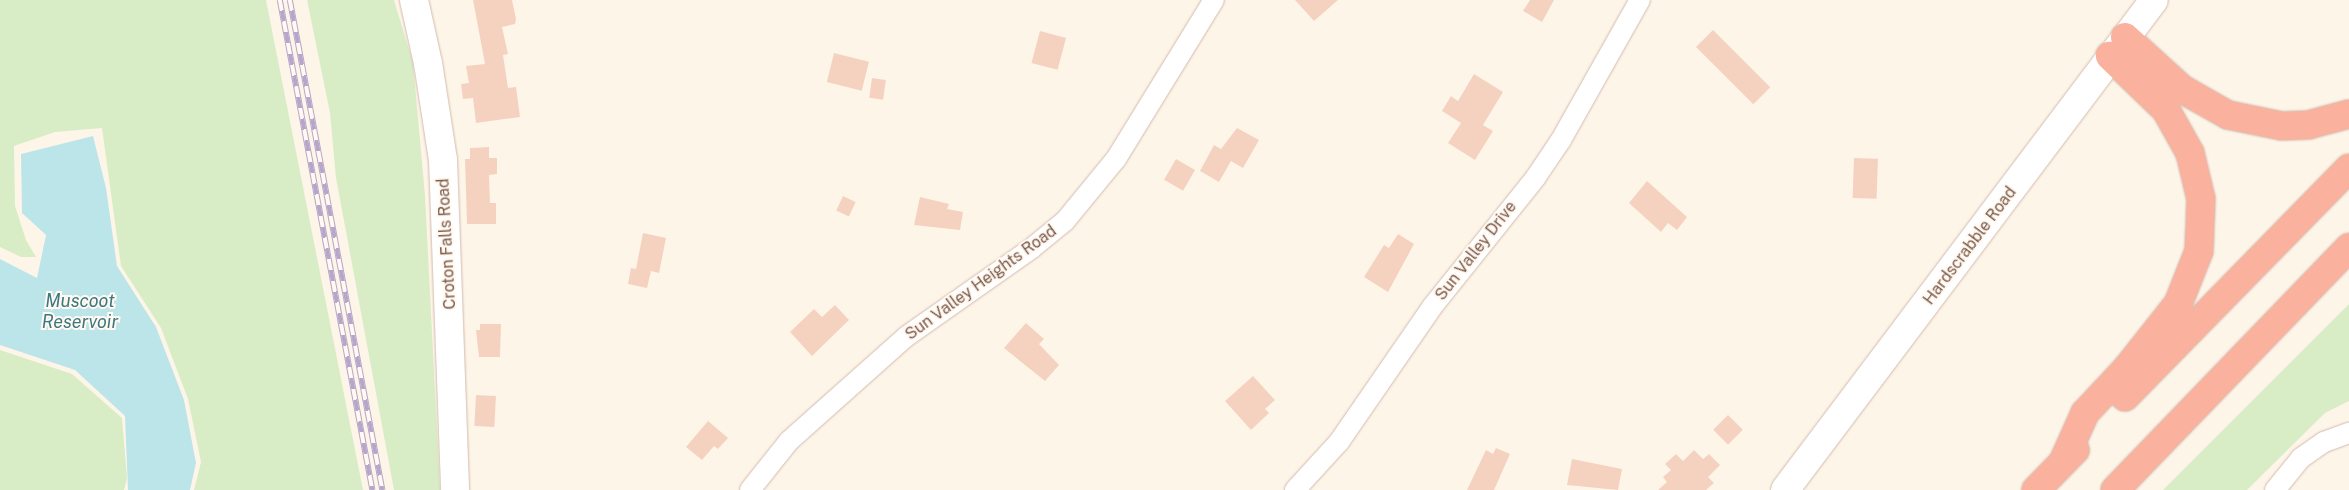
<!DOCTYPE html>
<style>
body{margin:0}
#map{position:relative;width:2349px;height:490px;overflow:hidden;background:#fef5e9;font-family:"Public Sans",sans-serif}
div>[style]{position:absolute}
.green>*{inset:0;background:#d8edc6}
.water>*{inset:0;background:#bce5e9}
.building>*{inset:0;background:#f5d2bf;transform-origin:0 0}
.roads{filter:drop-shadow(0 0 1px #d2bbad) drop-shadow(0 0 1px #d2bbad)}
.street>*{height:20px;margin:-10px;padding:0 10px;transform-origin:10px;border-radius:10px;background:#fff}
.secondary>*{height:28px;margin:-14px;padding:0 14px;transform-origin:14px;border-radius:14px;background:#fff}
.highway>*{height:28px;margin:-14px;padding:0 14px;transform-origin:14px;border-radius:14px;background:#fab19e}
.rail>*{height:5.5px;margin-top:-2.75px;transform-origin:0;background:repeating-linear-gradient(90deg,#fff9f1 0 11px,#b7a5ca 0 22px);box-sizing:border-box;border-block:1px solid #b7a5ca}
span{translate:-50% -50%;white-space:nowrap;text-align:center;line-height:1.15;-webkit-text-stroke:4px #fff9f1;paint-order:stroke}
.street-label{font-size:16px;color:#7b594a}
.water-label{font-size:18px;color:#3c7880;font-style:italic}
</style>
<div id="map">
<div class="green">
<div style="clip-path:polygon(0 0,266px 0,363px 490px,194px 490px,201px 462px,188px 399px,161px 328px,121px 266px,102px 128px,55px 132px,14px 146px,15px 206px,26px 240px,36px 257px,21px 257px,0 247px)"></div>
<div style="clip-path:polygon(307px 0,394px 0,413px 63px,425px 195px,440px 490px,394px 490px,336px 178px,330px 113px)"></div>
<div style="clip-path:polygon(2349px 304px,2349px 401px,2325px 413px,2247px 490px,2163px 490px)"></div>
<div style="clip-path:polygon(0 350px,72px 374px,122px 418px,127px 478px,124px 490px,0 490px)"></div>
</div>
<div class="water">
<div style="clip-path:polygon(93px 136px,106px 188px,117px 266px,156px 327px,184px 400px,196px 463px,190px 490px,128px 490px,125px 416px,75px 370px,0 345px,0 259px,37px 278px,46px 235px,22px 213px,21px 154px)"></div>
</div>
<div class="building">
<div style="clip-path:polygon(473px 0,512px 0,516px 19px,515px 24px,502px 27px,508px 54px,503px 55px,508px 88px,516px 87px,520px 117px,476px 123px,473px 98px,463px 99px,461px 84px,469px 83px,466px 66px,485px 64px)"></div>
<div style="clip-path:polygon(1295px 0,1338px 0,1314px 21px)"></div>
<div style="clip-path:polygon(1530px 0,1554px 0,1542px 22px,1523px 11px)"></div>
<div style="left:1713px;top:30px;width:81px;height:24px;rotate:45deg"></div>
<div style="left:1040px;top:31px;width:27px;height:33px;rotate:15deg"></div>
<div style="left:834px;top:53px;width:36px;height:30px;rotate:14deg"></div>
<div style="clip-path:polygon(1474px 74px,1503px 92px,1483px 125px,1493px 131px,1475px 160px,1448px 143px,1461px 123px,1442px 111px,1451px 96px,1458px 101px)"></div>
<div style="left:872px;top:78px;width:14px;height:20px;rotate:8deg"></div>
<div style="clip-path:polygon(1237px 128px,1259px 140px,1243px 168px,1231px 161px,1219px 182px,1200px 171px,1214px 145px,1221px 149px)"></div>
<div style="clip-path:polygon(489px 147px,489px 158px,497px 158px,497px 174px,489px 175px,490px 203px,496px 203px,496px 224px,467px 224px,465px 159px,470px 159px,470px 148px)"></div>
<div style="left:1854px;top:158px;width:24px;height:40px;rotate:2deg"></div>
<div style="left:1176px;top:159px;width:22px;height:24px;rotate:30deg"></div>
<div style="clip-path:polygon(1647px 181px,1687px 217px,1677px 230px,1668px 223px,1661px 232px,1629px 203px)"></div>
<div style="left:843px;top:196px;width:14px;height:16px;rotate:25deg"></div>
<div style="clip-path:polygon(920px 197px,949px 204px,947px 209px,963px 212px,960px 230px,914px 225px)"></div>
<div style="clip-path:polygon(643px 233px,666px 238px,659px 273px,651px 271px,647px 288px,628px 284px,631px 268px,636px 269px)"></div>
<div style="clip-path:polygon(1398px 234px,1414px 244px,1388px 292px,1364px 277px,1384px 245px,1389px 248px)"></div>
<div style="clip-path:polygon(835px 305px,849px 320px,812px 356px,790px 332px,814px 309px,822px 317px)"></div>
<div style="clip-path:polygon(1026px 323px,1044px 339px,1039px 344px,1059px 365px,1045px 381px,1004px 348px)"></div>
<div style="clip-path:polygon(480px 324px,501px 324px,500px 357px,479px 357px,476px 330px,480px 330px)"></div>
<div style="clip-path:polygon(1253px 376px,1275px 400px,1265px 409px,1269px 413px,1251px 430px,1225px 401px)"></div>
<div style="left:476px;top:395px;width:20px;height:31px;rotate:3deg"></div>
<div style="left:1728px;top:415px;width:21px;height:21px;rotate:45deg"></div>
<div style="clip-path:polygon(708px 421px,728px 438px,718px 449px,714px 446px,702px 460px,686px 447px)"></div>
<div style="clip-path:polygon(1496px 448px,1510px 454px,1494px 490px,1467px 490px,1486px 450px,1493px 454px)"></div>
<div style="clip-path:polygon(1694px 450px,1703px 459px,1709px 454px,1720px 465px,1708px 477px,1714px 483px,1706px 490px,1658px 490px,1667px 482px,1663px 477px,1671px 470px,1665px 464px,1676px 454px,1683px 461px)"></div>
<div style="clip-path:polygon(1572px 459px,1622px 469px,1618px 490px,1567px 485px)"></div>
</div>
<div class="roads">
<div class="street">
<div style="left:750px;top:490px;width:63px;rotate:-51.5deg"></div>
<div style="left:789px;top:441px;width:158px;rotate:-41.7deg"></div>
<div style="left:907px;top:336px;width:153px;rotate:-35.1deg"></div>
<div style="left:1032px;top:248px;width:43px;rotate:-39.3deg"></div>
<div style="left:1065px;top:221px;width:80px;rotate:-50.6deg"></div>
<div style="left:1116px;top:159px;width:187px;rotate:-58.4deg"></div>
<div style="left:1295px;top:490px;width:65px;rotate:-47.5deg"></div>
<div style="left:1339px;top:442px;width:164px;rotate:-55.4deg"></div>
<div style="left:1432px;top:307px;width:166px;rotate:-51.3deg"></div>
<div style="left:1536px;top:177px;width:45px;rotate:-56deg"></div>
<div style="left:1561px;top:140px;width:161px;rotate:-60.6deg"></div>
<div style="left:2275px;top:490px;width:41px;rotate:-50.9deg"></div>
<div style="left:2301px;top:458px;width:28px;rotate:-35deg"></div>
<div style="left:2324px;top:442px;width:27px;rotate:-20deg"></div>
</div>
<div class="secondary">
<div style="left:414px;top:0;width:65px;rotate:77.5deg"></div>
<div style="left:428px;top:63px;width:98px;rotate:81.2deg"></div>
<div style="left:443px;top:160px;width:330px;rotate:87.9deg"></div>
<div style="left:1785px;top:490px;width:613px;rotate:-53.02deg"></div>
</div>
<div class="highway">
<div style="left:2125px;top:37px;width:77px;rotate:42.4deg"></div>
<div style="left:2182px;top:89px;width:53px;rotate:29.5deg"></div>
<div style="left:2228px;top:115px;width:55px;rotate:11.5deg"></div>
<div style="left:2282px;top:126px;width:26px;rotate:-2deg"></div>
<div style="left:2308px;top:125px;width:42px;rotate:-15deg"></div>
<div style="left:2125px;top:397px;width:320px;rotate:-45.6deg"></div>
<div style="left:2063px;top:462px;width:54px;rotate:-65.8deg"></div>
<div style="left:2085px;top:413px;width:63px;rotate:-46.9deg"></div>
<div style="left:2128px;top:367px;width:80px;rotate:-51.6deg"></div>
<div style="left:2178px;top:304px;width:57px;rotate:-68.4deg"></div>
<div style="left:2199px;top:251px;width:52px;rotate:-87.8deg"></div>
<div style="left:2201px;top:199px;width:47px;rotate:-103.4deg"></div>
<div style="left:2190px;top:153px;width:49px;rotate:-119.2deg"></div>
<div style="left:2166px;top:110px;width:78px;rotate:-136deg"></div>
<div style="left:2036px;top:490px;width:56px;rotate:-45.7deg"></div>
<div style="left:2115px;top:490px;width:337px;rotate:-46deg"></div>
</div>
</div>
<div class="rail">
<div style="left:280px;top:0;width:499px;rotate:79.3deg"></div>
<div style="left:290px;top:0;width:499px;rotate:79.3deg"></div>
</div>
<div class="street-label">
<span style="left:447px;top:244px;rotate:-93deg">Croton Falls Road</span>
<span style="left:1970px;top:246px;rotate:-53deg">Hardscrabble Road</span>
<span style="left:1476px;top:251px;rotate:-52deg">Sun Valley Drive</span>
<span style="left:981px;top:283px;rotate:-36deg">Sun Valley Heights Road</span>
</div>
<div class="water-label">
<span style="left:80px;top:312px">Muscoot<br>Reservoir</span>
</div>
</div>
